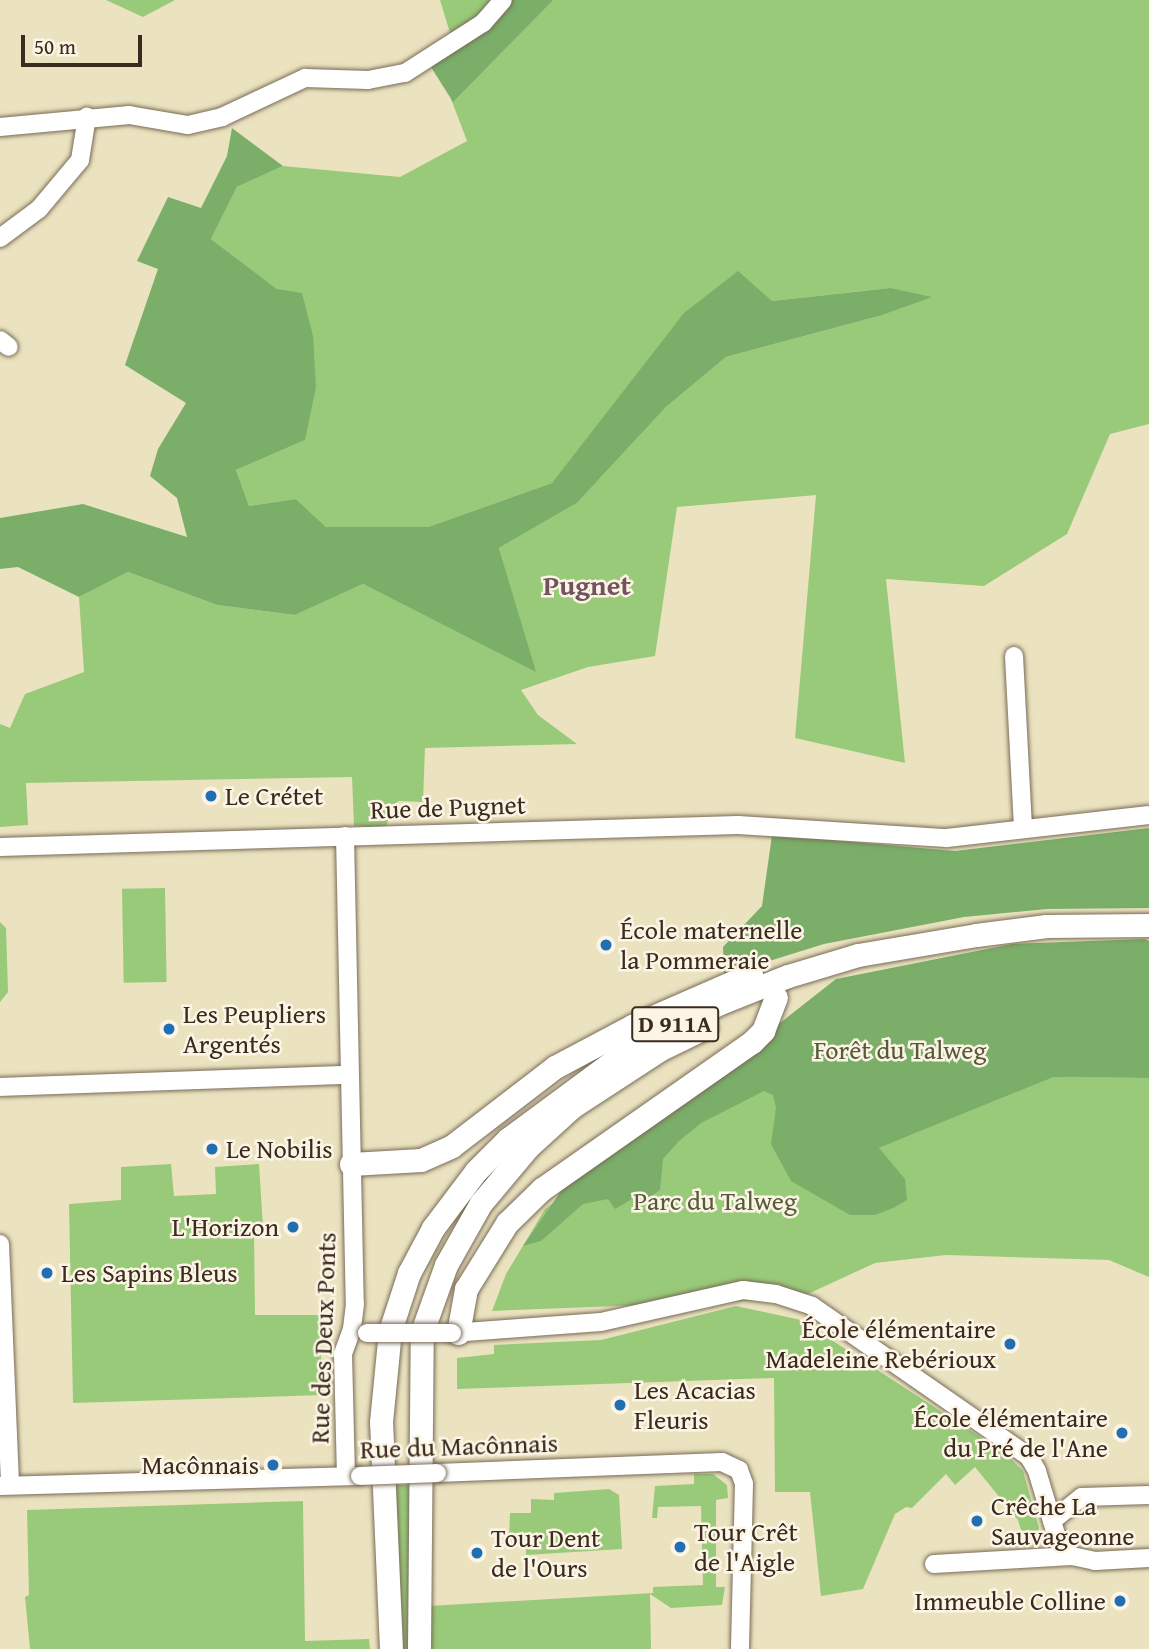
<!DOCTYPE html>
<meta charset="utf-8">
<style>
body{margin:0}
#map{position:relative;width:1149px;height:1649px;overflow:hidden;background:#ebe3c0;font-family:"Gentium Book Plus",serif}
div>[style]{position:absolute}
.green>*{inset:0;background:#99ca79;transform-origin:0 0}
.forest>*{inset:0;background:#7aae69}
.roads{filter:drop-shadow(0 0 2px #796b57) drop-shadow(0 0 2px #796b57)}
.minor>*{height:18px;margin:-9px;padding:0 9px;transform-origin:9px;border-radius:9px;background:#fff}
.major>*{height:23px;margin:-11.5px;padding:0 11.5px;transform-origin:11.5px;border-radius:11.5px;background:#fff}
.bridges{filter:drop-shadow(0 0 2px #796b57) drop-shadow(0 0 2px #796b57)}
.minor-bridge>*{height:18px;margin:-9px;padding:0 9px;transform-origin:9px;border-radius:9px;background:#fff}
.dots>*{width:19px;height:19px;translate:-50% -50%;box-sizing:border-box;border:4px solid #fcf5e5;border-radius:50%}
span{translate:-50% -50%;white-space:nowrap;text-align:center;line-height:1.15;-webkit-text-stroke:5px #fcf5e5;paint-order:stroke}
.shield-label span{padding:2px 5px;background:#fcf5e5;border:2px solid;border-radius:5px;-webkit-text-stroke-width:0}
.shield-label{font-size:24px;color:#3b2a1e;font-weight:700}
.poi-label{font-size:26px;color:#3b2a1e}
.left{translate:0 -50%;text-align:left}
.right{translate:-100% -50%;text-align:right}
.street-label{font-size:26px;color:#3b2a1e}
.park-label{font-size:26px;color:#575a39}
.neighbourhood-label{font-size:28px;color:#71535f;font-weight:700}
.scale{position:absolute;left:21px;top:35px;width:121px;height:32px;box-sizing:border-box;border:4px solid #3b2a1e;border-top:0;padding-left:9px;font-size:21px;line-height:24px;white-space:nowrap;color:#3b2a1e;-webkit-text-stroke:5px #fcf5e5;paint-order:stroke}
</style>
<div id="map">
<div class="green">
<div style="clip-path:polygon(106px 0,175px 0,143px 17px)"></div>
<div style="clip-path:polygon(440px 0,509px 0,455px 49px)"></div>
<div style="clip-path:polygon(551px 0,1149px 0,1149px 424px,1110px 434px,1067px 534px,984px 586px,886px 579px,905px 763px,795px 738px,816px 495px,677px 507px,655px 656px,588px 667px,521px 690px,538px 715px,577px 744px,425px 748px,423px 802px,399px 801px,391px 807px,386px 828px,354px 826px,352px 777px,26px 783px,28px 825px,0 827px,0 724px,10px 728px,25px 694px,84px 672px,79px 597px,128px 572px,217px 605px,295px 615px,363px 584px,535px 671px,499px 548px,577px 503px,666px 407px,726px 357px,879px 316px,890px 288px,772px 301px,552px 483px,428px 527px,326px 527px,296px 499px,249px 506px,236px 470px,305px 440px,277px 289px,211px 239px,237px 187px,283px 166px,400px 177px,467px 141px,451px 99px)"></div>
<div style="left:165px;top:888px;width:94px;height:43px;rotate:89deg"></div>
<div style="clip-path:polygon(0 922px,6px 928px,8px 992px,0 1002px)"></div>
<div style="clip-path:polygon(829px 985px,837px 1165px,1054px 1077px,1149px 1078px,1149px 1277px,1109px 1260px,946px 1255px,875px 1263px,797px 1299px,492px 1311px,506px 1274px,545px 1209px)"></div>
<div style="clip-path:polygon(171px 1164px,174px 1196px,216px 1194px,215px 1167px,259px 1164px,263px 1227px,254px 1228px,255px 1315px,319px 1315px,323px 1395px,73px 1403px,69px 1204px,121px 1200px,121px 1167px)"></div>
<div style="clip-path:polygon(736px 1306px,801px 1320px,1006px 1454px,1023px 1471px,1039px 1528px,1036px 1545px,1026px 1547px,1018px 1520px,975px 1467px,955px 1485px,946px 1474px,912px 1508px,906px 1507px,895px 1514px,863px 1589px,821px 1596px,810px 1492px,775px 1492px,774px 1378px,457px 1389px,457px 1358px,494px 1354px,494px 1345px,601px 1340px)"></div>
<div style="clip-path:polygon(694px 1474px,713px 1474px,727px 1485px,728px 1498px,716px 1500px,716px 1587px,725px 1587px,722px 1605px,671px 1608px,650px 1594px,651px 1649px,431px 1649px,429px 1606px,653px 1593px,653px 1587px,703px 1585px,701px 1506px,658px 1507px,657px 1518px,652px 1518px,655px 1486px,694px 1484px)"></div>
<div style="left:409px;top:1485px;width:164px;height:17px;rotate:89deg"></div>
<div style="clip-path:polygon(609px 1489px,619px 1495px,622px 1549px,526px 1555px,526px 1539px,509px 1540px,510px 1513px,531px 1513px,531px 1499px,554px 1500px,554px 1493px)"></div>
<div style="clip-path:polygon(303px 1501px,305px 1641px,369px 1639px,370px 1649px,30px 1649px,25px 1597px,29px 1595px,27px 1510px)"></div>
</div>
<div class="forest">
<div style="clip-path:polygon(509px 0,553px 0,453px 102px,431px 67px)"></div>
<div style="clip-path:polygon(232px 128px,283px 166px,237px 187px,211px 239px,277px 289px,302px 293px,313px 336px,316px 387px,305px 440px,236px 470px,249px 506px,296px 499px,326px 527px,428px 527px,552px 483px,684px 313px,738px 271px,772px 301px,890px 288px,932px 297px,879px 316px,726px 357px,666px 407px,577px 503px,499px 548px,536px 672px,363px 584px,295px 615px,217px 605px,128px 572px,79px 597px,18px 567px,0 569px,0 518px,83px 504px,187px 537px,177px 498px,150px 476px,158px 449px,186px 403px,125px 365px,158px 269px,137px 261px,168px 197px,201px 208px,227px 156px)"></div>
<div style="clip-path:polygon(1149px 828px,1149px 908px,1047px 909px,964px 917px,824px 944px,724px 975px,723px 947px,762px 906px,772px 835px,955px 851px)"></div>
<div style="clip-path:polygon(1145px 939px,1149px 941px,1149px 1078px,1054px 1077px,879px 1148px,905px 1179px,907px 1200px,893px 1208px,875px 1215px,850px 1215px,791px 1181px,771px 1144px,776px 1108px,773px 1095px,764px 1091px,701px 1123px,679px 1141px,663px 1159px,660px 1190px,649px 1198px,632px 1199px,615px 1209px,608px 1199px,583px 1204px,541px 1241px,523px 1246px,568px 1181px,691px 1093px,836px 979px,1012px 944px)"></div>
</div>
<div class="roads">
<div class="minor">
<div style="left:0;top:127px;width:130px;rotate:-5.3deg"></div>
<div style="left:129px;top:115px;width:60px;rotate:9.6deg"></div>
<div style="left:188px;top:125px;width:35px;rotate:-13deg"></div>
<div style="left:222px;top:117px;width:92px;rotate:-25.2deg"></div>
<div style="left:305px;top:78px;width:63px;rotate:1.8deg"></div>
<div style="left:368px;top:80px;width:38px;rotate:-11deg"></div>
<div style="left:405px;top:73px;width:93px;rotate:-32.7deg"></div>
<div style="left:483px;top:23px;width:30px;rotate:-49deg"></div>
<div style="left:0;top:238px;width:49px;rotate:-36.6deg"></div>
<div style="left:39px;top:209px;width:64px;rotate:-50.1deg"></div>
<div style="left:80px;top:160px;width:44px;rotate:-80.8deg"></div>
<div style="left:0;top:340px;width:11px;rotate:38deg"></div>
<div style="left:1014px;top:656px;width:173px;rotate:87deg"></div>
<div style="left:345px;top:836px;width:468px;rotate:88.8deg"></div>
<div style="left:355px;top:1304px;width:25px;rotate:97deg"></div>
<div style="left:352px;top:1329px;width:27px;rotate:110deg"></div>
<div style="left:343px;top:1354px;width:122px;rotate:88.6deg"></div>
<div style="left:0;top:847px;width:738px;rotate:-1.71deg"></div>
<div style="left:738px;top:825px;width:209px;rotate:3.6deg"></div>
<div style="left:947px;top:838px;width:203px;rotate:-6.5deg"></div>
<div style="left:0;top:1087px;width:347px;rotate:-2deg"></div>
<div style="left:0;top:1244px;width:241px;rotate:87.6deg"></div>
<div style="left:452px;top:1333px;width:149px;rotate:-4.2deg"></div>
<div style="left:601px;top:1322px;width:146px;rotate:-12.7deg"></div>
<div style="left:743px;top:1290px;width:33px;rotate:7deg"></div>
<div style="left:776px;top:1294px;width:38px;rotate:18deg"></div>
<div style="left:812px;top:1306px;width:264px;rotate:34.8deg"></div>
<div style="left:1029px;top:1457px;width:16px;rotate:60deg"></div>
<div style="left:1037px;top:1471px;width:73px;rotate:73.3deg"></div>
<div style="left:1058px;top:1541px;width:21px;rotate:47deg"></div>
<div style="left:1072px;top:1556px;width:24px;rotate:12deg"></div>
<div style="left:1095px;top:1561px;width:54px;rotate:-3.2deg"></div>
<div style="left:437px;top:1473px;width:285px;rotate:-2.2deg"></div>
<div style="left:722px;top:1462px;width:19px;rotate:25deg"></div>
<div style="left:739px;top:1470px;width:15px;rotate:70deg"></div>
<div style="left:744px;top:1484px;width:165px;rotate:91.4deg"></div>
<div style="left:0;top:1486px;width:357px;rotate:-1.6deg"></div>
<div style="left:1052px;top:1521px;width:38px;rotate:-39deg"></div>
<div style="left:1082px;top:1497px;width:67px;rotate:-1.7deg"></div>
<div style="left:934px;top:1564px;width:138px;rotate:-3.3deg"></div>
</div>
<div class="major">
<div style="left:351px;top:1164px;width:70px;rotate:-3.3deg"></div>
<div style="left:421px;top:1160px;width:34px;rotate:-24deg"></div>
<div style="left:452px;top:1146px;width:130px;rotate:-37.5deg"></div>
<div style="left:555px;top:1067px;width:87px;rotate:-28deg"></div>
<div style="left:632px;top:1026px;width:130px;rotate:-23.6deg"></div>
<div style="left:458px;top:1333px;width:45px;rotate:-79.7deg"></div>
<div style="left:466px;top:1289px;width:78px;rotate:-58.2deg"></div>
<div style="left:507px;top:1223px;width:49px;rotate:-44.2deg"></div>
<div style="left:542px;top:1189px;width:256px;rotate:-35deg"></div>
<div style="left:752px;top:1042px;width:16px;rotate:-45deg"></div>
<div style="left:763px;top:1031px;width:36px;rotate:-69deg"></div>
<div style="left:391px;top:1649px;width:227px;rotate:-92.5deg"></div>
<div style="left:381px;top:1422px;width:91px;rotate:-84.4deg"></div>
<div style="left:390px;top:1331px;width:61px;rotate:-71.9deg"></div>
<div style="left:409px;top:1273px;width:51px;rotate:-61.9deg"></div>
<div style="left:433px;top:1228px;width:71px;rotate:-53deg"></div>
<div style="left:476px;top:1171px;width:45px;rotate:-45deg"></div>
<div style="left:508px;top:1139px;width:148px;rotate:-36.5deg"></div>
<div style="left:627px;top:1051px;width:105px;rotate:-27.3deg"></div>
<div style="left:720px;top:1003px;width:73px;rotate:-21.7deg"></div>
<div style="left:788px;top:976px;width:73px;rotate:-16.7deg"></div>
<div style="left:858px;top:955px;width:120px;rotate:-9.6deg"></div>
<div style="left:976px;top:935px;width:71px;rotate:-7.3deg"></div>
<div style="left:1046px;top:926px;width:103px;rotate:-0.6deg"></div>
<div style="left:419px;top:1649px;width:317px;rotate:-89.5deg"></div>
<div style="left:422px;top:1332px;width:71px;rotate:-70.3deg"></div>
<div style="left:446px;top:1265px;width:71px;rotate:-60.6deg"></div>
<div style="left:481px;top:1203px;width:73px;rotate:-50deg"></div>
<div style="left:528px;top:1147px;width:59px;rotate:-42.3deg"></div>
<div style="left:572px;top:1107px;width:104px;rotate:-33.2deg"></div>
<div style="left:659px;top:1050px;width:52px;rotate:-26.1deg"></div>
</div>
</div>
<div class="bridges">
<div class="minor-bridge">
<div style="left:367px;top:1333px;width:85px"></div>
<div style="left:360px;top:1476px;width:77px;rotate:-2.2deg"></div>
</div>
</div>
<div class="dots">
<div style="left:211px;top:796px;background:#1f6fb2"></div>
<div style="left:606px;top:945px;background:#1f6fb2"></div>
<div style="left:169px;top:1029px;background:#1f6fb2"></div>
<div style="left:212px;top:1149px;background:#1f6fb2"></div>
<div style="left:293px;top:1227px;background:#1f6fb2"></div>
<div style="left:47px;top:1273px;background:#1f6fb2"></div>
<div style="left:1010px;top:1344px;background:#1f6fb2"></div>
<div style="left:620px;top:1405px;background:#1f6fb2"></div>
<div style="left:1122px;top:1433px;background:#1f6fb2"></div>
<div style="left:273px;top:1465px;background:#1f6fb2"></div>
<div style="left:977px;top:1521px;background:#1f6fb2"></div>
<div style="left:680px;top:1547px;background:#1f6fb2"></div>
<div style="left:477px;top:1553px;background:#1f6fb2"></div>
<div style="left:1120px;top:1601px;background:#1f6fb2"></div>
</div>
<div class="shield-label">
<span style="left:675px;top:1024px">D 911A</span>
</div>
<div class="poi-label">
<span class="left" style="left:225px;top:796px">Le Crétet</span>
<span class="left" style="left:620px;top:945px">École maternelle<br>la Pommeraie</span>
<span class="left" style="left:183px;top:1029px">Les Peupliers<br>Argentés</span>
<span class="left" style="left:226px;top:1149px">Le Nobilis</span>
<span class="right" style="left:279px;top:1227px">L'Horizon</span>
<span class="left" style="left:61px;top:1273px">Les Sapins Bleus</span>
<span class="right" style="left:996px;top:1344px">École élémentaire<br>Madeleine Rebérioux</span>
<span class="left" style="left:634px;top:1405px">Les Acacias<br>Fleuris</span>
<span class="right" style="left:1108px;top:1433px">École élémentaire<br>du Pré de l'Ane</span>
<span class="right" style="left:259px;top:1465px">Macônnais</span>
<span class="left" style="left:991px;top:1521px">Crêche La<br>Sauvageonne</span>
<span class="left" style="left:694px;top:1547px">Tour Crêt<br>de l'Aigle</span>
<span class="left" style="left:491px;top:1553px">Tour Dent<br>de l'Ours</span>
<span class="right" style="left:1106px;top:1601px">Immeuble Colline</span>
</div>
<div class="street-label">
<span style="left:448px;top:807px;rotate:-2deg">Rue de Pugnet</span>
<span style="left:323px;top:1338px;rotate:-88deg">Rue des Deux Ponts</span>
<span style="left:459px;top:1446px;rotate:-2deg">Rue du Macônnais</span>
</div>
<div class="park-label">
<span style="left:900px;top:1050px">Forêt du Talweg</span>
<span style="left:715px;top:1201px">Parc du Talweg</span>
</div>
<div class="neighbourhood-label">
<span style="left:587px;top:585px">Pugnet</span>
</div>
<div class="scale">50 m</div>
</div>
